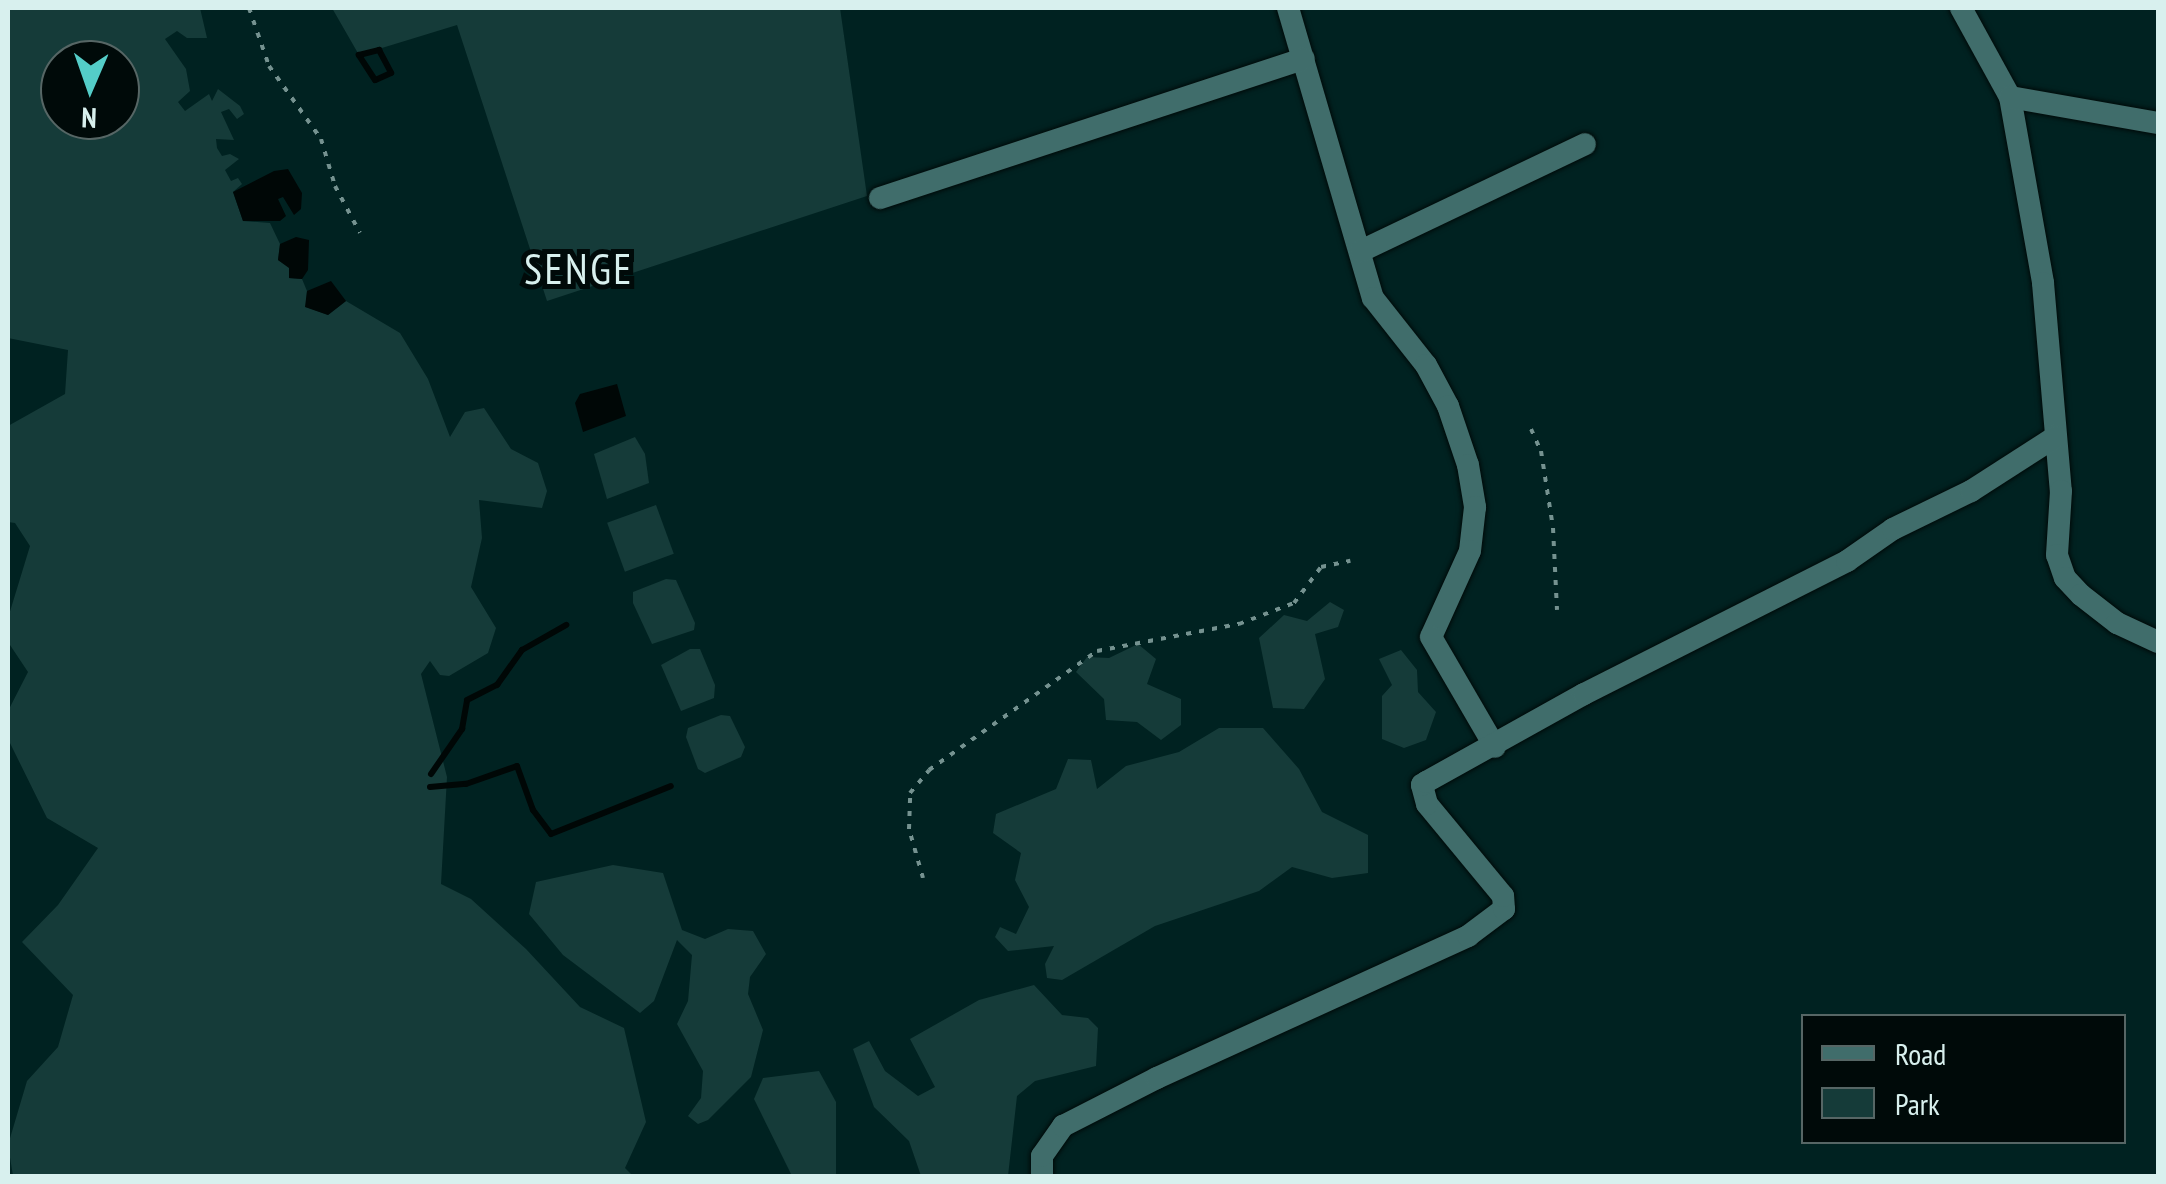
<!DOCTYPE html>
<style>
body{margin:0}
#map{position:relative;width:2166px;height:1184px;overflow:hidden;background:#002221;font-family:"PT Sans Narrow",sans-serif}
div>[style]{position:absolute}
.green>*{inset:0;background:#153b39;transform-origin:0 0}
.water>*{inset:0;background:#000706}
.stream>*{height:6px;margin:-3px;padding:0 3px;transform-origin:3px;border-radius:3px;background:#000706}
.path>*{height:4px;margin-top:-2px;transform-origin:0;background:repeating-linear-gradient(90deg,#759290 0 5px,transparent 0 13px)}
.roads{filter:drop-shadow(0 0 2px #000a09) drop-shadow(0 0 2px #000a09)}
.minor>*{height:22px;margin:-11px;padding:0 11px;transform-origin:11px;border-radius:11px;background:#406d6b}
span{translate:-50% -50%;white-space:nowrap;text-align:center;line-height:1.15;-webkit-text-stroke:10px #000a09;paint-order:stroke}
.quarter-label{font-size:42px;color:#d8f0ee;letter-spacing:2.5px}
.frame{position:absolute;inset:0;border:10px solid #d8f0ee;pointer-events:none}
.legend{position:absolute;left:1801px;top:1014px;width:325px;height:130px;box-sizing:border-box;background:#000a09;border:2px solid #566665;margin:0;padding:12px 18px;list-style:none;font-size:30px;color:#d8f0ee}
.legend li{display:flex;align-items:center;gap:20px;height:50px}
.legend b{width:50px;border:2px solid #566665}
.north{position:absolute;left:40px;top:40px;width:100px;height:100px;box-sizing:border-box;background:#000a09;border:2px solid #566665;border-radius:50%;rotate:182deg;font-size:28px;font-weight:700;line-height:40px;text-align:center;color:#d8f0ee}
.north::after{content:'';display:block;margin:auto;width:35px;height:45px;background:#54cdc8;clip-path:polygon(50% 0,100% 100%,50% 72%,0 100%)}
</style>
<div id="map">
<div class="green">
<div style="clip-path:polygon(evenodd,8px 8px,200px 8px,207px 38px,187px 38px,177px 31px,165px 39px,186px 69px,190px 91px,178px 102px,185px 111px,209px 94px,212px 101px,218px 89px,240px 106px,244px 114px,237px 119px,229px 109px,221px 112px,234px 140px,216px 139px,217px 148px,222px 156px,230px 154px,239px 159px,225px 170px,231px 181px,238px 178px,242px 184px,233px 192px,243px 221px,270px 223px,280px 244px,278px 260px,290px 268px,289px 278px,302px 279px,307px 291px,306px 307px,328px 315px,346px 301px,400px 333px,428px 379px,450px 437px,465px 412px,484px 408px,511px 449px,538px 463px,547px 491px,542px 508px,479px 500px,482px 538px,471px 587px,496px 628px,488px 653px,449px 676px,440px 675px,430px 661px,421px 674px,447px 777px,441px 884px,471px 899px,526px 949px,580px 1007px,624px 1028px,646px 1122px,625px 1168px,633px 1176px,13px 1176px,8px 1145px,27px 1081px,58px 1047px,73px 995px,22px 942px,58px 905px,98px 848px,47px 818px,8px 739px,8px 711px,28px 672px,8px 642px,8px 618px,30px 546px,15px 523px,8px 522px,8px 426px,65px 394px,68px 350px,8px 338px,8px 8px,60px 60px,120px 60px,120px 120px,60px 120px,60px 60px)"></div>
<div style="clip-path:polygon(332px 8px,840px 8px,867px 196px,547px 301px,457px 25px,359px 55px)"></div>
<div style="clip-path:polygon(635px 437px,645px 454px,649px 483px,607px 499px,594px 454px)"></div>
<div style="left:656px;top:505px;width:52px;height:52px;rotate:70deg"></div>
<div style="clip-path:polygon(666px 579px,676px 580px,695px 623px,694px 630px,652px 644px,633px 603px,633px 592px)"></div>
<div style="clip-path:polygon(1330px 602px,1344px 610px,1338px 627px,1315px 634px,1325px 679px,1304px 709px,1273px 708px,1259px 638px,1284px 615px,1307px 621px)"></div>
<div style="clip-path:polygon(1138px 644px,1156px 659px,1147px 684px,1181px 699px,1181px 725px,1161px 740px,1137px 722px,1106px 720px,1104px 699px,1076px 672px,1087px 657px,1109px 658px)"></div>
<div style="clip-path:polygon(690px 649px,700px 649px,715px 685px,714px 698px,681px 711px,661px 665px)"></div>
<div style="clip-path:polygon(1401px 650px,1417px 670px,1418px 692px,1436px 712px,1426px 740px,1404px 748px,1382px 739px,1382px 696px,1392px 685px,1379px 659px)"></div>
<div style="clip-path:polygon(721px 715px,730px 716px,745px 747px,741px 757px,705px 773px,698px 769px,686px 737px,688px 728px)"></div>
<div style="clip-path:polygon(1219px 728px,1263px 728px,1299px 769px,1322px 812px,1368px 835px,1368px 873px,1332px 878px,1292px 867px,1259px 891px,1155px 926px,1062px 980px,1047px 978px,1045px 964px,1054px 946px,1008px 951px,995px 937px,1000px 927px,1016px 934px,1029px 907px,1015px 880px,1021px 853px,993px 833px,996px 814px,1056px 789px,1068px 759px,1091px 760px,1097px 789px,1126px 766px,1179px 752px)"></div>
<div style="clip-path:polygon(613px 865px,663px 873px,682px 930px,705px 939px,728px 929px,753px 931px,766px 954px,750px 977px,748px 994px,763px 1030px,751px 1077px,708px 1120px,698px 1124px,688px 1116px,701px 1098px,703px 1071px,677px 1024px,688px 1001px,692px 955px,677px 940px,654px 1001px,640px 1013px,563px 955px,529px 914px,536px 882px)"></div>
<div style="clip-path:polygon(1034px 985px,1062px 1015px,1088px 1018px,1098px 1028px,1096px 1066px,1035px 1081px,1017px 1096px,1008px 1176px,921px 1176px,909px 1141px,874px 1107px,853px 1049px,869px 1041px,885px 1071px,918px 1096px,935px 1087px,910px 1039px,979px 1000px)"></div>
<div style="clip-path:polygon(819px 1071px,836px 1102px,836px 1176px,792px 1176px,754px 1099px,763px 1078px)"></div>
</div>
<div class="water">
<div style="clip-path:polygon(288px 169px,302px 193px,301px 209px,294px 215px,283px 197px,278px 199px,286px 216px,280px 221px,243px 221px,233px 192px,274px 171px)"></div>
<div style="clip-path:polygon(296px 237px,309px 240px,308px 270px,302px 279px,289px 278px,289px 268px,278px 260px,280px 244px)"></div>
<div style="clip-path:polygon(331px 281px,346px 301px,328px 315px,305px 307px,307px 291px)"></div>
<div style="clip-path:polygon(617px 384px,626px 416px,583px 432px,575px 403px,580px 394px)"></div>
</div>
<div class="stream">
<div style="left:379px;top:50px;width:26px;rotate:62deg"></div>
<div style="left:391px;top:73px;width:17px;rotate:156deg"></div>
<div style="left:375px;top:80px;width:30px;rotate:-123deg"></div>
<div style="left:359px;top:55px;width:21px;rotate:-14deg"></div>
<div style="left:431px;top:774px;width:55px;rotate:-55.4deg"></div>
<div style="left:462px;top:729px;width:29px;rotate:-80deg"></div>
<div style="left:467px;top:700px;width:34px;rotate:-27deg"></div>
<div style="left:497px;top:685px;width:43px;rotate:-54.5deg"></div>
<div style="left:522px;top:650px;width:51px;rotate:-29.6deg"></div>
<div style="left:430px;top:787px;width:36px;rotate:-5deg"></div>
<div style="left:466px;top:784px;width:54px;rotate:-19.4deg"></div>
<div style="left:517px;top:766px;width:47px;rotate:70deg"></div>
<div style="left:533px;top:810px;width:30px;rotate:53deg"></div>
<div style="left:551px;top:834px;width:129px;rotate:-21.8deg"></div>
</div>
<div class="path">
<div style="left:249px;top:8px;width:61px;rotate:71deg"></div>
<div style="left:269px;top:66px;width:90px;rotate:54.5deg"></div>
<div style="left:321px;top:139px;width:49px;rotate:73.4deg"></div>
<div style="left:335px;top:186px;width:53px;rotate:62deg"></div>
<div style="left:1531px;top:429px;width:24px;rotate:66deg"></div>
<div style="left:1541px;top:451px;width:78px;rotate:81.1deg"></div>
<div style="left:1553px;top:528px;width:82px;rotate:87.2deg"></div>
<div style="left:923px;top:878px;width:51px;rotate:-105.9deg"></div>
<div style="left:909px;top:829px;width:36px;rotate:-88deg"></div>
<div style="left:910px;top:793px;width:30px;rotate:-50deg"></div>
<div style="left:929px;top:770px;width:206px;rotate:-35.3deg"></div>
<div style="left:1097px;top:651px;width:145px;rotate:-10.8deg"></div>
<div style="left:1239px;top:624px;width:59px;rotate:-20.9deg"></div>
<div style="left:1294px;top:603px;width:45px;rotate:-53.1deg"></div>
<div style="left:1321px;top:567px;width:30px;rotate:-12deg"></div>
</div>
<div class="roads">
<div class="minor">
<div style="left:1288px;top:8px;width:302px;rotate:73.7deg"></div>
<div style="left:1373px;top:298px;width:85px;rotate:51.7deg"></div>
<div style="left:1426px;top:365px;width:47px;rotate:61.8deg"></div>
<div style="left:1448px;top:406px;width:62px;rotate:71.3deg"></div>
<div style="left:1468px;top:465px;width:43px;rotate:80.5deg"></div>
<div style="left:1475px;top:507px;width:44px;rotate:96.5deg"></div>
<div style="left:1470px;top:551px;width:94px;rotate:114.4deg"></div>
<div style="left:1431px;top:637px;width:127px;rotate:59.8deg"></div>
<div style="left:1961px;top:8px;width:102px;rotate:61.2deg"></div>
<div style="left:2010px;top:97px;width:189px;rotate:79.9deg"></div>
<div style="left:2043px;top:283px;width:209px;rotate:85.1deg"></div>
<div style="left:2061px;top:491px;width:64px;rotate:93.6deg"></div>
<div style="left:2057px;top:555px;width:24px;rotate:71deg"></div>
<div style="left:2065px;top:578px;width:23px;rotate:47deg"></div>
<div style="left:2081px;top:595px;width:46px;rotate:37.9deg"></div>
<div style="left:2117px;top:623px;width:45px;rotate:24.9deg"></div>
<div style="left:2010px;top:97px;width:150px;rotate:10deg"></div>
<div style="left:880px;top:198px;width:446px;rotate:-18.2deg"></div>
<div style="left:1361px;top:251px;width:248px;rotate:-25.5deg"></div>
<div style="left:1042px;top:1176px;width:20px;rotate:-90deg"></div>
<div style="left:1042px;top:1156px;width:37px;rotate:-55deg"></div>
<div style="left:1063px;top:1126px;width:106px;rotate:-27.1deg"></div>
<div style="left:1157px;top:1078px;width:342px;rotate:-24.5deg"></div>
<div style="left:1468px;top:936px;width:45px;rotate:-36.9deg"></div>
<div style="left:1504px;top:909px;width:13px;rotate:-94deg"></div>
<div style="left:1503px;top:896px;width:119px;rotate:-129.6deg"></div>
<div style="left:1427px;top:804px;width:20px;rotate:-105deg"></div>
<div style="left:1422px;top:785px;width:5px;rotate:-37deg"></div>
<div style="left:1426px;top:782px;width:181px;rotate:-29.1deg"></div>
<div style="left:1584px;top:694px;width:295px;rotate:-26.8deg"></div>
<div style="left:1847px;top:561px;width:56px;rotate:-34.8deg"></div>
<div style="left:1893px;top:529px;width:87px;rotate:-26deg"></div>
<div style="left:1971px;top:491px;width:100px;rotate:-32.7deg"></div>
</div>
</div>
<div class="quarter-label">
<span style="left:579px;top:269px">SENGE</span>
</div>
<div class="frame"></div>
<ul class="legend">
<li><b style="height:12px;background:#406d6b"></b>Road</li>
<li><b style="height:28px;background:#153b39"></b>Park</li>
</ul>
<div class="north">N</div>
</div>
